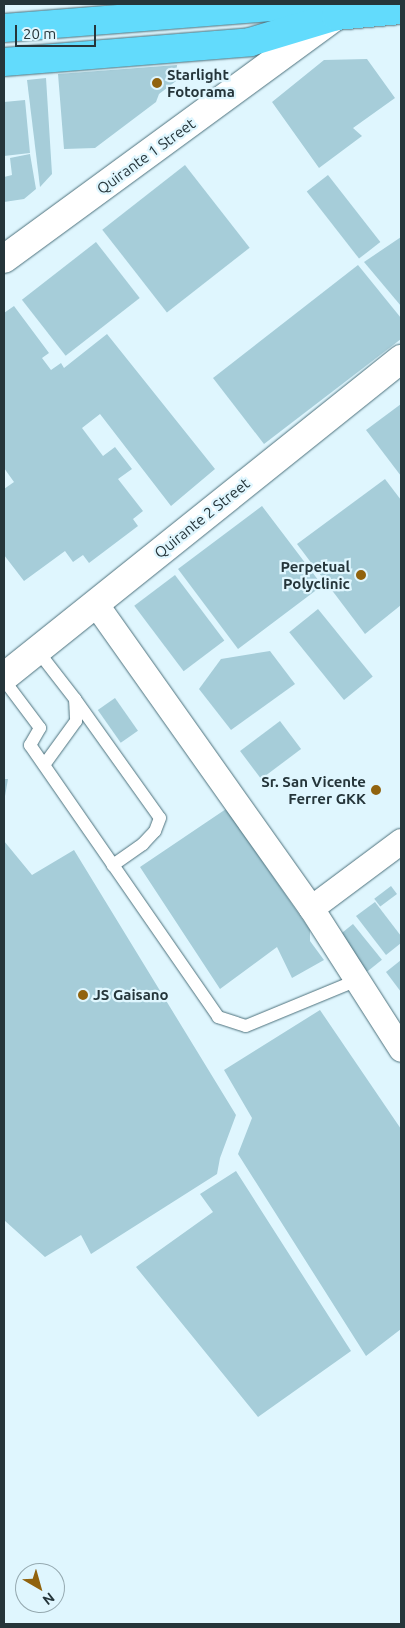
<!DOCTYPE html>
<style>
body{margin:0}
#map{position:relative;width:405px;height:1628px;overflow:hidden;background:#dff6fe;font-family:Ubuntu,sans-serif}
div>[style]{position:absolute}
.building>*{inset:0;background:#a6cdd9;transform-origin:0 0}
.roads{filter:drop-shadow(0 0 1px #4d717c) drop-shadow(0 0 1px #4d717c)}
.lane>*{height:12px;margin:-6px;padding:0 6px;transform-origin:6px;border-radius:6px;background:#fff}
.street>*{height:25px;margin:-12.5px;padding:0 12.5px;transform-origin:12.5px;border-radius:12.5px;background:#fff}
.secondary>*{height:28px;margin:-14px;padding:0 14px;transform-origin:14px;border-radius:14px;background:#fff}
.highway>*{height:28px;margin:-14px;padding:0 14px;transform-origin:14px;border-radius:14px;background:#62dbfc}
.dots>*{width:14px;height:14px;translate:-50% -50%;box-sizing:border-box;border:2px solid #dff6fe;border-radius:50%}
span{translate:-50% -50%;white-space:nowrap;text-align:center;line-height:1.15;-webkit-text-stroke:4.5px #dff6fe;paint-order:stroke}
.poi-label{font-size:15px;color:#25353a;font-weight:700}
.left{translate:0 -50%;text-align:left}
.right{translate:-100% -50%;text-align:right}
.street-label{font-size:15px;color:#25353a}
.frame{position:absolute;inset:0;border:5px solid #25353a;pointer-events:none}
.north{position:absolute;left:15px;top:1563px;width:50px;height:50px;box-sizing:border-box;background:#dff6fe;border:1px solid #95a9b0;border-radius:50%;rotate:142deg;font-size:14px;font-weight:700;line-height:20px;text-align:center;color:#25353a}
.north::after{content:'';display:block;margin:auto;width:18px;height:22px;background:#91630e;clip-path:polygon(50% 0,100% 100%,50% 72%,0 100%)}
.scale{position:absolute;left:15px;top:25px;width:81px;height:22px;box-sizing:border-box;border:2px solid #25353a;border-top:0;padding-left:6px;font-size:15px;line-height:18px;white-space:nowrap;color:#25353a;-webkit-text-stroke:4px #dff6fe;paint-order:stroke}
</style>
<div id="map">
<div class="building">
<div style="clip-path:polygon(367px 59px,395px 98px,353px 128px,362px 136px,319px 168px,272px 102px,324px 60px)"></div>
<div style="clip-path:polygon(177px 65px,176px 81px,159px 94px,156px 102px,95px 148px,64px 149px,58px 74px)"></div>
<div style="clip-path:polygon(46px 78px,52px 174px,40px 187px,27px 80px)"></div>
<div style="clip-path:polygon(25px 100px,30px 153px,4px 156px,4px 102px)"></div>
<div style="clip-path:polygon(30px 154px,36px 189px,24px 199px,4px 202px,4px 177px,12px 175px,10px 158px)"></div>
<div style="left:185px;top:165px;width:105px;height:105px;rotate:52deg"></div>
<div style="left:328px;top:175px;width:85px;height:27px;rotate:52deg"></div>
<div style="clip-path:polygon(401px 237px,401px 306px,364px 262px)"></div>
<div style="left:96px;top:242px;width:71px;height:94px;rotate:52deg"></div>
<div style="clip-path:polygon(358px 265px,401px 318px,401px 339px,264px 444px,213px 378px)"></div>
<div style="clip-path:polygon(14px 306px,49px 353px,42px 358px,51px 370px,61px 363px,64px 368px,107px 334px,215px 469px,171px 506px,100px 414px,82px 428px,103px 456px,115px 447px,132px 469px,118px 479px,143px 511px,133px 519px,138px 526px,89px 563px,83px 555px,73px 562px,65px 551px,24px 581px,4px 555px,4px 489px,14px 482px,4px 468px,4px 313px)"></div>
<div style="clip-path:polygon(401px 404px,401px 476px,366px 430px)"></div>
<div style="clip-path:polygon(385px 479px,401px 500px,401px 605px,365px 634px,297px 544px)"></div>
<div style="clip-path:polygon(262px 506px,325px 589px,319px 588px,238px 649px,178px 569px)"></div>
<div style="left:175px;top:575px;width:82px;height:51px;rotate:53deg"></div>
<div style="left:318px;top:609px;width:87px;height:37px;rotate:51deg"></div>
<div style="clip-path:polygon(270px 651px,295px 684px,231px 730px,199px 689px,221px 659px)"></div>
<div style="left:115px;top:698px;width:40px;height:21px;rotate:55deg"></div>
<div style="left:280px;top:721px;width:35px;height:50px;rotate:53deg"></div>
<div style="clip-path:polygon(4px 779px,8px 779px,5px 796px,4px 796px)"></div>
<div style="clip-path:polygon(226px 809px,310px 930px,310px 941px,324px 960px,292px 978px,277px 947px,220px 989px,140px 867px)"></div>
<div style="clip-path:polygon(4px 841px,32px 875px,74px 850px,236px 1115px,220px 1158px,217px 1174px,91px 1254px,81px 1235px,45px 1257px,4px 1220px)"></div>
<div style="left:391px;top:886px;width:10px;height:21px;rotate:53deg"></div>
<div style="clip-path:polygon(375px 902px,401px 936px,401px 943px,386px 955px,356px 916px)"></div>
<div style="left:353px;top:924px;width:46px;height:26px;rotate:51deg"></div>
<div style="clip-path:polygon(401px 960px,401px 992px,386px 972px)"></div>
<div style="clip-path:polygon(320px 1010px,401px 1129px,401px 1329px,366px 1356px,238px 1154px,252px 1118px,224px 1070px)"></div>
<div style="clip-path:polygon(236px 1171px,351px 1351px,258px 1417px,136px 1267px,213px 1212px,200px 1194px)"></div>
</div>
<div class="roads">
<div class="lane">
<div style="left:37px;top:650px;width:62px;rotate:52.2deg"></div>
<div style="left:75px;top:699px;width:22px;rotate:87deg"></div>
<div style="left:76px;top:721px;width:54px;rotate:126deg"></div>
<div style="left:4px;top:680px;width:60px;rotate:53.1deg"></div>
<div style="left:40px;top:728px;width:20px;rotate:120deg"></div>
<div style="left:30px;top:745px;width:331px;rotate:55.3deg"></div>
<div style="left:218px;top:1017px;width:29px;rotate:18deg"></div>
<div style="left:246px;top:1026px;width:118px;rotate:-22.4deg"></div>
<div style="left:75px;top:699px;width:146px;rotate:54.5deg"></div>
<div style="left:160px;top:818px;width:14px;rotate:111deg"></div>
<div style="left:155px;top:831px;width:18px;rotate:133deg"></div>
<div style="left:143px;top:844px;width:37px;rotate:145deg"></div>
</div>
<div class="street">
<div style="left:95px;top:603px;width:374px;rotate:54.7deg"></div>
<div style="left:311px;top:908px;width:167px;rotate:57.4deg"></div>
<div style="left:311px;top:908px;width:112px;rotate:-36.7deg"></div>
</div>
<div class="secondary">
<div style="left:4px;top:259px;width:408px;rotate:-36.2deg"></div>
<div style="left:4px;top:677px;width:509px;rotate:-38.69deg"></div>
</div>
<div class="highway">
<div style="left:4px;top:28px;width:296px;rotate:-4.5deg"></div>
<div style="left:299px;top:5px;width:39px;rotate:17deg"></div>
<div style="left:4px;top:62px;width:247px;rotate:-4.6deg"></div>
<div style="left:250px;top:42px;width:90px;rotate:-16.8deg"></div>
<div style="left:336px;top:16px;width:65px;rotate:-5.3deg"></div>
</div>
</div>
<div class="dots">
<div style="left:157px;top:83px;background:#91630e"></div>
<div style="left:361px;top:575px;background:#91630e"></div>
<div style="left:376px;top:790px;background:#91630e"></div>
<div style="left:83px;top:995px;background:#91630e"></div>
</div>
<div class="poi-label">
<span class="left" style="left:167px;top:83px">Starlight<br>Fotorama</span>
<span class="right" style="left:350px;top:575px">Perpetual<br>Polyclinic</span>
<span class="right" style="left:366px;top:790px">Sr. San Vicente<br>Ferrer GKK</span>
<span class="left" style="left:93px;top:995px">JS Gaisano</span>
</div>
<div class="street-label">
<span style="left:146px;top:156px;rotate:-36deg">Quirante 1 Street</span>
<span style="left:202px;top:518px;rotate:-39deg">Quirante 2 Street</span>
</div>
<div class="frame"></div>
<div class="north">N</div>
<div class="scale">20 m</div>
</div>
